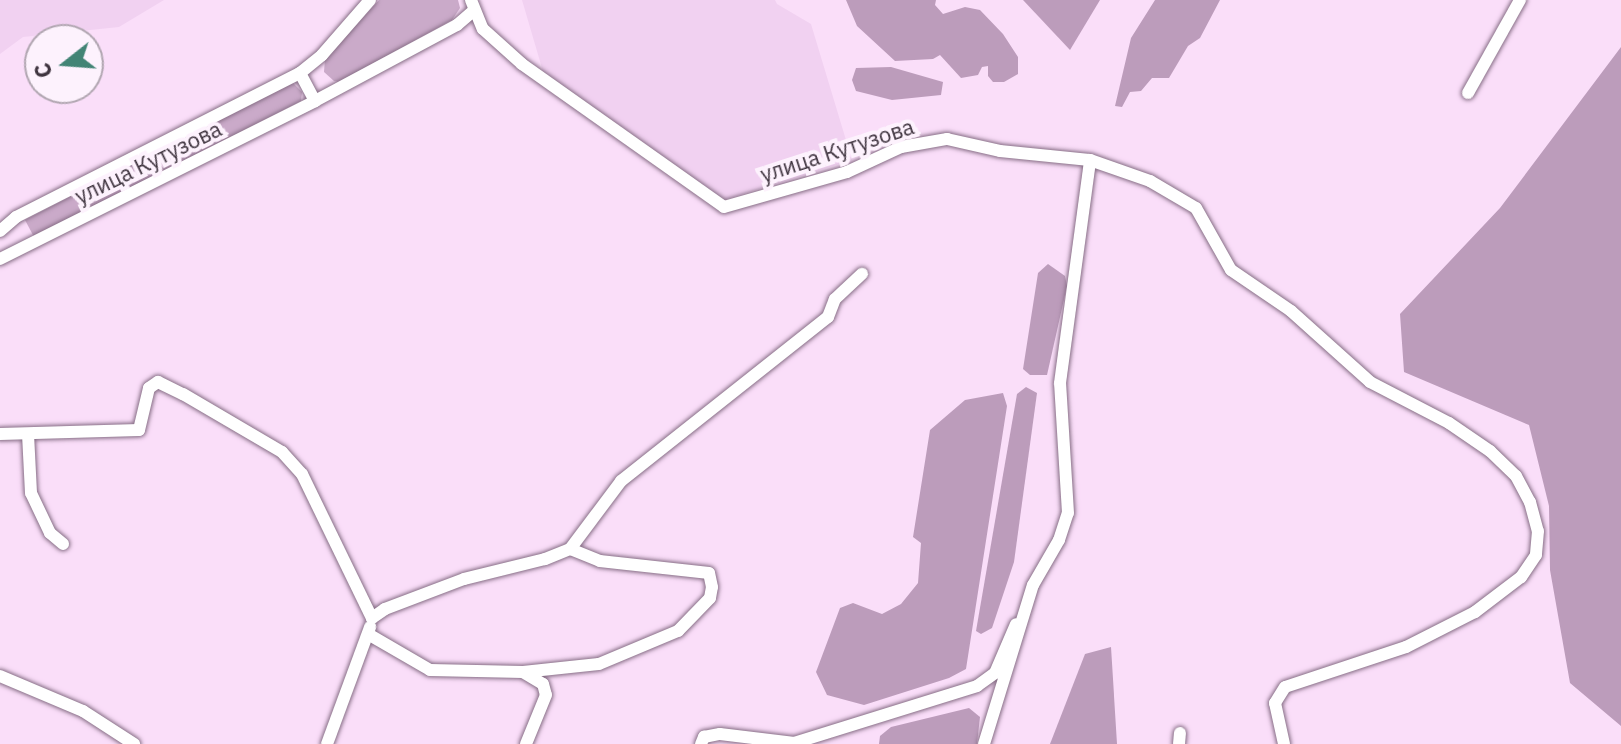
<!DOCTYPE html>
<meta charset="utf-8">
<style>
body{margin:0}
#map{position:relative;width:1621px;height:744px;overflow:hidden;background:#fadef9;font-family:"IBM Plex Sans",sans-serif}
div>[style]{position:absolute}
.built>*{inset:0;background:#f1d1f1}
.green>*{inset:0;background:#caaac9}
.forest>*{inset:0;background:#bc9cbb}
.roads{filter:drop-shadow(0 0 2px #876e86) drop-shadow(0 0 2px #876e86)}
.street>*{height:12px;margin:-6px;padding:0 6px;transform-origin:6px;border-radius:6px;background:#fff}
span{translate:-50% -50%;white-space:nowrap;text-align:center;line-height:1.15;-webkit-text-stroke:8px #fdf2fd;paint-order:stroke}
.street-label{font-size:22px;color:#3f343f}
.north{position:absolute;left:24px;top:24px;width:80px;height:80px;box-sizing:border-box;background:#fdf2fd;border:2px solid #b1a6b1;border-radius:50%;rotate:253deg;font-size:22px;font-weight:700;line-height:32px;text-align:center;color:#3f343f}
.north::after{content:'';display:block;margin:auto;width:28px;height:36px;background:#428475;clip-path:polygon(50% 0,100% 100%,50% 72%,0 100%)}
</style>
<div id="map">
<div class="built">
<div style="clip-path:polygon(0 0,164px 0,119px 27px,23px 37px,0 54px)"></div>
<div style="clip-path:polygon(522px 0,775px 0,777px 4px,811px 24px,852px 160px,720px 201px,544px 75px)"></div>
</div>
<div class="green">
<div style="clip-path:polygon(379px 0,458px 0,460px 8px,452px 20px,339px 82px,334px 81px,324px 72px,325px 59px)"></div>
<div style="clip-path:polygon(292px 82px,302px 92px,301px 101px,34px 237px,25px 220px)"></div>
</div>
<div class="forest">
<div style="clip-path:polygon(846px 0,936px 0,935px 5px,943px 14px,965px 7px,980px 10px,1003px 34px,1018px 57px,1018px 74px,1004px 82px,993px 82px,988px 76px,988px 66px,982px 67px,978px 75px,961px 78px,940px 55px,933px 59px,895px 61px,857px 26px)"></div>
<div style="clip-path:polygon(1023px 0,1100px 0,1070px 50px)"></div>
<div style="clip-path:polygon(1155px 0,1220px 0,1200px 38px,1188px 46px,1169px 78px,1152px 78px,1141px 91px,1130px 92px,1122px 107px,1115px 106px,1131px 38px)"></div>
<div style="clip-path:polygon(1621px 47px,1621px 726px,1570px 683px,1550px 570px,1549px 506px,1529px 425px,1404px 372px,1400px 314px,1500px 208px)"></div>
<div style="clip-path:polygon(891px 67px,943px 82px,941px 95px,892px 100px,856px 91px,852px 80px,856px 68px)"></div>
<div style="clip-path:polygon(1048px 264px,1065px 276px,1067px 286px,1047px 375px,1030px 375px,1023px 369px,1038px 273px)"></div>
<div style="clip-path:polygon(1026px 387px,1037px 393px,1014px 562px,992px 628px,981px 634px,976px 631px,1017px 394px)"></div>
<div style="clip-path:polygon(1003px 393px,1007px 406px,966px 669px,949px 678px,864px 705px,827px 695px,816px 672px,840px 608px,853px 603px,882px 614px,901px 604px,918px 583px,921px 543px,913px 537px,930px 430px,965px 400px)"></div>
<div style="clip-path:polygon(1111px 647px,1117px 744px,1050px 744px,1085px 654px)"></div>
<div style="clip-path:polygon(969px 708px,980px 717px,977px 744px,879px 744px,880px 736px,891px 727px)"></div>
</div>
<div class="roads">
<div class="street">
<div style="left:471px;top:0;width:31px;rotate:68deg"></div>
<div style="left:483px;top:29px;width:52px;rotate:41.9deg"></div>
<div style="left:522px;top:64px;width:247px;rotate:35.3deg"></div>
<div style="left:724px;top:207px;width:128px;rotate:-15.9deg"></div>
<div style="left:847px;top:172px;width:60px;rotate:-24.8deg"></div>
<div style="left:901px;top:147px;width:47px;rotate:-9.9deg"></div>
<div style="left:947px;top:139px;width:54px;rotate:12.8deg"></div>
<div style="left:1000px;top:151px;width:90px;rotate:5.7deg"></div>
<div style="left:1090px;top:160px;width:64px;rotate:19.3deg"></div>
<div style="left:1150px;top:181px;width:53px;rotate:30.4deg"></div>
<div style="left:1196px;top:208px;width:71px;rotate:60.6deg"></div>
<div style="left:1231px;top:270px;width:73px;rotate:34.3deg"></div>
<div style="left:1291px;top:311px;width:106px;rotate:41.9deg"></div>
<div style="left:1370px;top:382px;width:89px;rotate:27.4deg"></div>
<div style="left:1449px;top:423px;width:50px;rotate:34.3deg"></div>
<div style="left:1490px;top:451px;width:36px;rotate:44deg"></div>
<div style="left:1516px;top:476px;width:30px;rotate:62deg"></div>
<div style="left:1530px;top:502px;width:30px;rotate:75deg"></div>
<div style="left:1538px;top:531px;width:24px;rotate:95deg"></div>
<div style="left:1536px;top:555px;width:27px;rotate:124deg"></div>
<div style="left:1521px;top:577px;width:58px;rotate:142.7deg"></div>
<div style="left:1475px;top:612px;width:77px;rotate:153.1deg"></div>
<div style="left:1406px;top:647px;width:127px;rotate:161.7deg"></div>
<div style="left:1285px;top:687px;width:19px;rotate:122deg"></div>
<div style="left:1275px;top:703px;width:42px;rotate:77.6deg"></div>
<div style="left:300px;top:73px;width:32px;rotate:62deg"></div>
<div style="left:1468px;top:93px;width:107px;rotate:-60.8deg"></div>
<div style="left:0;top:231px;width:21px;rotate:-41deg"></div>
<div style="left:16px;top:217px;width:318px;rotate:-26.9deg"></div>
<div style="left:300px;top:73px;width:28px;rotate:-39deg"></div>
<div style="left:322px;top:55px;width:73px;rotate:-48.9deg"></div>
<div style="left:0;top:259px;width:352px;rotate:-26.6deg"></div>
<div style="left:315px;top:101px;width:161px;rotate:-28.2deg"></div>
<div style="left:457px;top:25px;width:23px;rotate:-41deg"></div>
<div style="left:0;top:434px;width:139px;rotate:-1.6deg"></div>
<div style="left:139px;top:430px;width:43px;rotate:-76.6deg"></div>
<div style="left:149px;top:388px;width:11px;rotate:-34deg"></div>
<div style="left:158px;top:382px;width:28px;rotate:26deg"></div>
<div style="left:183px;top:394px;width:115px;rotate:30.4deg"></div>
<div style="left:282px;top:452px;width:30px;rotate:48deg"></div>
<div style="left:302px;top:474px;width:160px;rotate:64.1deg"></div>
<div style="left:28px;top:434px;width:59px;rotate:87.1deg"></div>
<div style="left:31px;top:493px;width:44px;rotate:64.6deg"></div>
<div style="left:50px;top:533px;width:17px;rotate:40deg"></div>
<div style="left:570px;top:549px;width:85px;rotate:-53.1deg"></div>
<div style="left:621px;top:481px;width:264px;rotate:-38.4deg"></div>
<div style="left:828px;top:317px;width:19px;rotate:-69deg"></div>
<div style="left:835px;top:299px;width:37px;rotate:-43deg"></div>
<div style="left:368px;top:634px;width:72px;rotate:30.1deg"></div>
<div style="left:430px;top:670px;width:93px;rotate:1.2deg"></div>
<div style="left:523px;top:672px;width:76px;rotate:-6deg"></div>
<div style="left:599px;top:664px;width:86px;rotate:-22.7deg"></div>
<div style="left:678px;top:631px;width:46px;rotate:-45.9deg"></div>
<div style="left:710px;top:598px;width:11px;rotate:-80deg"></div>
<div style="left:712px;top:587px;width:14px;rotate:-102deg"></div>
<div style="left:709px;top:573px;width:110px;rotate:-173.7deg"></div>
<div style="left:600px;top:561px;width:32px;rotate:-158deg"></div>
<div style="left:570px;top:549px;width:27px;rotate:158deg"></div>
<div style="left:545px;top:559px;width:83px;rotate:166.1deg"></div>
<div style="left:464px;top:579px;width:85px;rotate:159.2deg"></div>
<div style="left:385px;top:609px;width:16px;rotate:145deg"></div>
<div style="left:523px;top:672px;width:23px;rotate:31deg"></div>
<div style="left:543px;top:684px;width:11px;rotate:75deg"></div>
<div style="left:546px;top:695px;width:53px;rotate:112.2deg"></div>
<div style="left:0;top:676px;width:90px;rotate:22.9deg"></div>
<div style="left:83px;top:711px;width:61px;rotate:32.9deg"></div>
<div style="left:327px;top:744px;width:125px;rotate:-69.8deg"></div>
<div style="left:701px;top:744px;width:8px;rotate:-67deg"></div>
<div style="left:704px;top:737px;width:16px;rotate:-11deg"></div>
<div style="left:720px;top:734px;width:75px;rotate:6.9deg"></div>
<div style="left:794px;top:743px;width:192px;rotate:-17.3deg"></div>
<div style="left:977px;top:686px;width:22px;rotate:-36deg"></div>
<div style="left:995px;top:673px;width:53px;rotate:-66.8deg"></div>
<div style="left:984px;top:744px;width:166px;rotate:-72.9deg"></div>
<div style="left:1033px;top:585px;width:52px;rotate:-60deg"></div>
<div style="left:1059px;top:540px;width:28px;rotate:-72deg"></div>
<div style="left:1068px;top:513px;width:130px;rotate:-93.5deg"></div>
<div style="left:1060px;top:383px;width:225px;rotate:-82.3deg"></div>
<div style="left:1179px;top:744px;width:11px;rotate:-85deg"></div>
</div>
</div>
<div class="street-label">
<span style="left:837px;top:150px;rotate:-18deg">улица Кутузова</span>
<span style="left:148px;top:162px;rotate:-26deg">улица Кутузова</span>
</div>
<div class="north">С</div>
</div>
